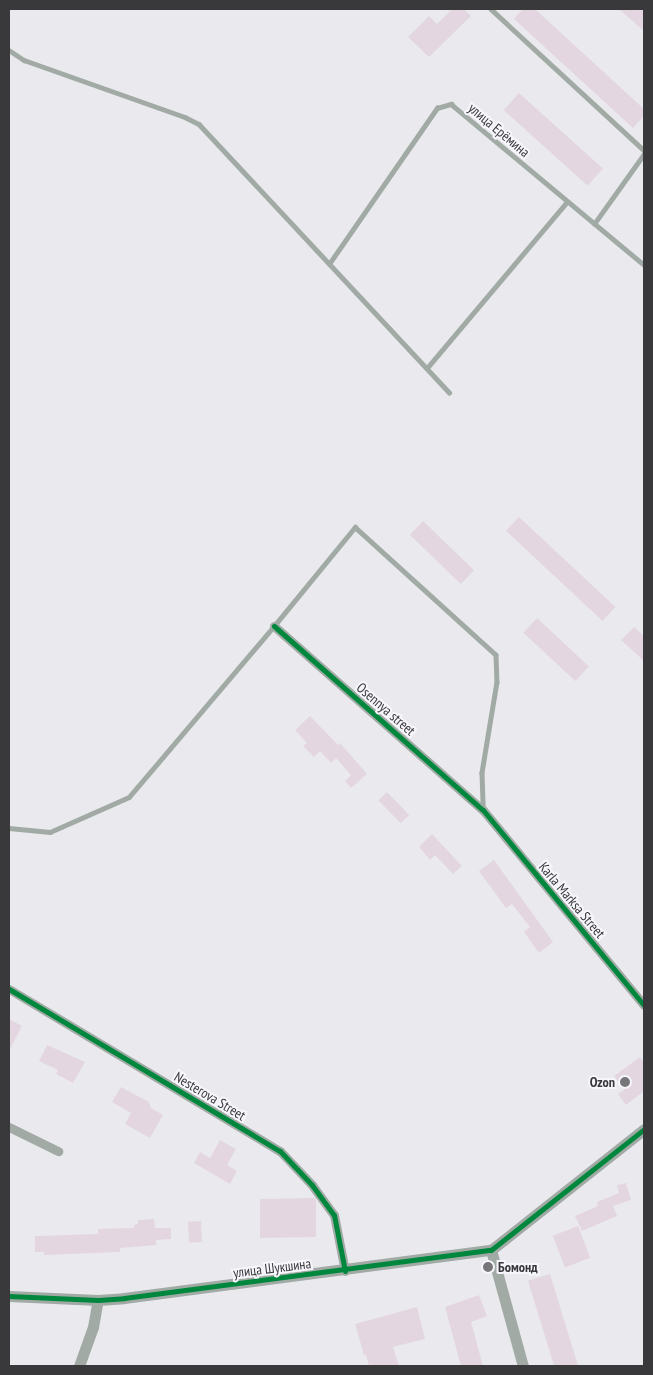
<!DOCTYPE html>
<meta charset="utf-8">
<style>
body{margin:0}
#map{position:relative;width:653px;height:1375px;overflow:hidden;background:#eaeaee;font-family:"PT Sans Narrow",sans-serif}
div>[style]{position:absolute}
.building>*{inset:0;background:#e3d6e1;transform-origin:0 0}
.service>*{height:4.5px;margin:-2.25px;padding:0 2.25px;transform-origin:2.25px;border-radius:2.25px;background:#a1aaa4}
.minor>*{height:9px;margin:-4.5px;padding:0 4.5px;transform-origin:4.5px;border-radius:4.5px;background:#a1aaa4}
.tertiary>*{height:11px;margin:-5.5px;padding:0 5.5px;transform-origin:5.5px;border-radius:5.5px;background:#a1aaa4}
.cycleway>*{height:5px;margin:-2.5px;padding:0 2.5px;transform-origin:2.5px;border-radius:2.5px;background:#00873e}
.dots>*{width:14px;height:14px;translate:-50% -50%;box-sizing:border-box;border:2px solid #f6f6fc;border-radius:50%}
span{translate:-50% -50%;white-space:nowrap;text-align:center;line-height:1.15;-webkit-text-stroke:4px #f6f6fc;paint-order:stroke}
.street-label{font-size:14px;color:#39393b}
.poi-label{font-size:14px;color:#39393b;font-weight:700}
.right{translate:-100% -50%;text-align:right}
.left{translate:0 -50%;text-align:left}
.frame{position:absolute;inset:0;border:10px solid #39393b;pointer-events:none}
</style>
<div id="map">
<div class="building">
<div style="clip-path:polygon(452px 9px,464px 9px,471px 16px,429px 57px,408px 37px,429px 16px,437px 24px)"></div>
<div style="clip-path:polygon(523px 9px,535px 9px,644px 109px,644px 116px,633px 128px,514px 19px)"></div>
<div style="clip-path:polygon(619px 9px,644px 9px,644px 31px)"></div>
<div style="left:519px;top:93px;width:113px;height:23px;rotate:42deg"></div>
<div style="left:519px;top:517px;width:132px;height:19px;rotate:43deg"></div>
<div style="left:423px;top:521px;width:71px;height:19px;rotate:44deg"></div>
<div style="left:537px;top:618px;width:71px;height:20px;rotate:43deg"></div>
<div style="clip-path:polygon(634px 627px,644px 636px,644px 661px,621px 640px)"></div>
<div style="clip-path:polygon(310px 716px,338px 745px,340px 743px,367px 774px,351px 788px,345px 781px,351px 775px,336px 758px,331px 763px,320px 751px,314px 757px,303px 746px,307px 743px,295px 730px)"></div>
<div style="left:387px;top:792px;width:32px;height:12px;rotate:46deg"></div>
<div style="clip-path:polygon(432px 834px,462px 866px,453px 874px,435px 855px,430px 860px,419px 847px)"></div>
<div style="clip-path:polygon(494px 860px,553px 942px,539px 953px,524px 932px,530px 927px,512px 904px,506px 908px,479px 871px)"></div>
<div style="clip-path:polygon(9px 1019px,22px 1026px,9px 1051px)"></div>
<div style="clip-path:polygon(47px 1045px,85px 1062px,73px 1083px,56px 1074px,58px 1070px,39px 1061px)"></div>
<div style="clip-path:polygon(640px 1057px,644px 1063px,644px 1091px,626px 1105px,618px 1094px,624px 1090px,614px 1076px)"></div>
<div style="clip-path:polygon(121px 1087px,149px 1102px,151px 1108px,163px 1115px,150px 1138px,125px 1124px,131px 1113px,112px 1102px)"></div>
<div style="clip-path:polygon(220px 1140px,236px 1149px,227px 1165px,237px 1171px,230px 1184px,194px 1163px,200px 1152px,210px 1158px)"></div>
<div style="clip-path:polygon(626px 1183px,631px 1200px,613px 1206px,617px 1216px,582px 1231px,575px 1216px,598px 1206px,597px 1202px,619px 1193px,617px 1185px)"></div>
<div style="clip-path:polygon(314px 1198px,316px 1200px,316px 1237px,260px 1238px,260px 1199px)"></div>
<div style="clip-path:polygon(154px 1219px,155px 1228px,171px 1228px,171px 1239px,156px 1240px,156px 1245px,120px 1248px,120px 1252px,44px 1255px,44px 1252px,35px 1252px,35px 1236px,98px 1234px,98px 1229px,134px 1228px,134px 1225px,138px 1224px,138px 1220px)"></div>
<div style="left:201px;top:1221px;width:21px;height:13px;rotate:87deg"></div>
<div style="left:578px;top:1226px;width:34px;height:27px;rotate:69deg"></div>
<div style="left:550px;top:1274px;width:96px;height:23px;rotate:73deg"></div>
<div style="clip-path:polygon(479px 1295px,487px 1316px,471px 1322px,483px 1366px,461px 1366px,445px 1307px)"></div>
<div style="clip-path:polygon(417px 1307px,425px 1339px,393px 1347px,399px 1366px,369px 1366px,366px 1355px,364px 1355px,355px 1324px)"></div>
</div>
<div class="service">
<div style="left:491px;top:9px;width:208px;rotate:42.7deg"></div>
<div style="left:9px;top:50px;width:18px;rotate:34deg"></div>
<div style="left:24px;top:60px;width:171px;rotate:19.5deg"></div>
<div style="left:185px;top:117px;width:16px;rotate:27deg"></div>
<div style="left:199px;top:124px;width:367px;rotate:47deg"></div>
<div style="left:594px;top:224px;width:86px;rotate:-54.5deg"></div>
<div style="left:329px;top:264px;width:190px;rotate:-55.3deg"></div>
<div style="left:437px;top:108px;width:15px;rotate:-16deg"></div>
<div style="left:451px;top:104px;width:251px;rotate:39.8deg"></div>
<div style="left:427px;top:368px;width:217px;rotate:-49.9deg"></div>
<div style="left:9px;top:828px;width:41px;rotate:5.6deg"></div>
<div style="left:50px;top:832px;width:86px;rotate:-23.9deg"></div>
<div style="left:129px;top:797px;width:224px;rotate:-49.7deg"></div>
<div style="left:274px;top:626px;width:128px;rotate:-50.7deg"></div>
<div style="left:355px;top:527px;width:190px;rotate:42.2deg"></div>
<div style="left:496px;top:655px;width:27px;rotate:88deg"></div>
<div style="left:497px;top:682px;width:92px;rotate:99.4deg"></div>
<div style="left:482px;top:773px;width:35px;rotate:88deg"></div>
</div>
<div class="minor">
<div style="left:274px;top:626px;width:278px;rotate:41.4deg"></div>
<div style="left:483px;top:810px;width:253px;rotate:50.5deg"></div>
<div style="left:9px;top:989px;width:316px;rotate:30.9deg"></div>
<div style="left:280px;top:1151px;width:47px;rotate:46.7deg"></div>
<div style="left:312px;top:1185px;width:37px;rotate:54deg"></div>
<div style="left:334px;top:1215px;width:57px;rotate:78.9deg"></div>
<div style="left:9px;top:1127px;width:55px;rotate:26.1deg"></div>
</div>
<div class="tertiary">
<div style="left:491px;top:1250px;width:120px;rotate:74.6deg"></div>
<div style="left:9px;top:1296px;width:89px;rotate:2.6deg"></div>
<div style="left:98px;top:1300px;width:26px;rotate:-4deg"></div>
<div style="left:124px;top:1298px;width:370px;rotate:-7.5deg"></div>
<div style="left:491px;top:1250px;width:195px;rotate:-38.3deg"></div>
<div style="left:79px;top:1366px;width:41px;rotate:-70.3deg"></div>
<div style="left:93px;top:1327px;width:27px;rotate:-80deg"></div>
</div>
<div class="cycleway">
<div style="left:274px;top:626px;width:278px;rotate:41.4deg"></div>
<div style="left:483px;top:810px;width:253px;rotate:50.5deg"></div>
<div style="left:9px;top:989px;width:316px;rotate:30.9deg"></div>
<div style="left:280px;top:1151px;width:47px;rotate:46.7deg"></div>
<div style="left:312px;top:1185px;width:37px;rotate:54deg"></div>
<div style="left:334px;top:1215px;width:57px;rotate:78.9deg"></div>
<div style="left:9px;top:1296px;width:89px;rotate:2.6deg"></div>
<div style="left:98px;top:1300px;width:26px;rotate:-4deg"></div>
<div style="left:124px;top:1298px;width:370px;rotate:-7.5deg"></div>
<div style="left:491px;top:1250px;width:195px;rotate:-38.3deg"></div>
</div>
<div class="dots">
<div style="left:625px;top:1082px;background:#77777a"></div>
<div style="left:488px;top:1267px;background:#77777a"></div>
</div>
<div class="street-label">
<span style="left:499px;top:130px;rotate:40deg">улица Ерёмина</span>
<span style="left:386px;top:709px;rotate:41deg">Osennya street</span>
<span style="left:572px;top:900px;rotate:50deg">Karla Marksa Street</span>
<span style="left:210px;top:1096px;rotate:31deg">Nesterova Street</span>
<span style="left:272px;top:1268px;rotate:-7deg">улица Шукшина</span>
</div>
<div class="poi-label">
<span class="right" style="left:615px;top:1082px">Ozon</span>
<span class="left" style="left:498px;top:1267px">Бомонд</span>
</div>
<div class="frame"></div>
</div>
